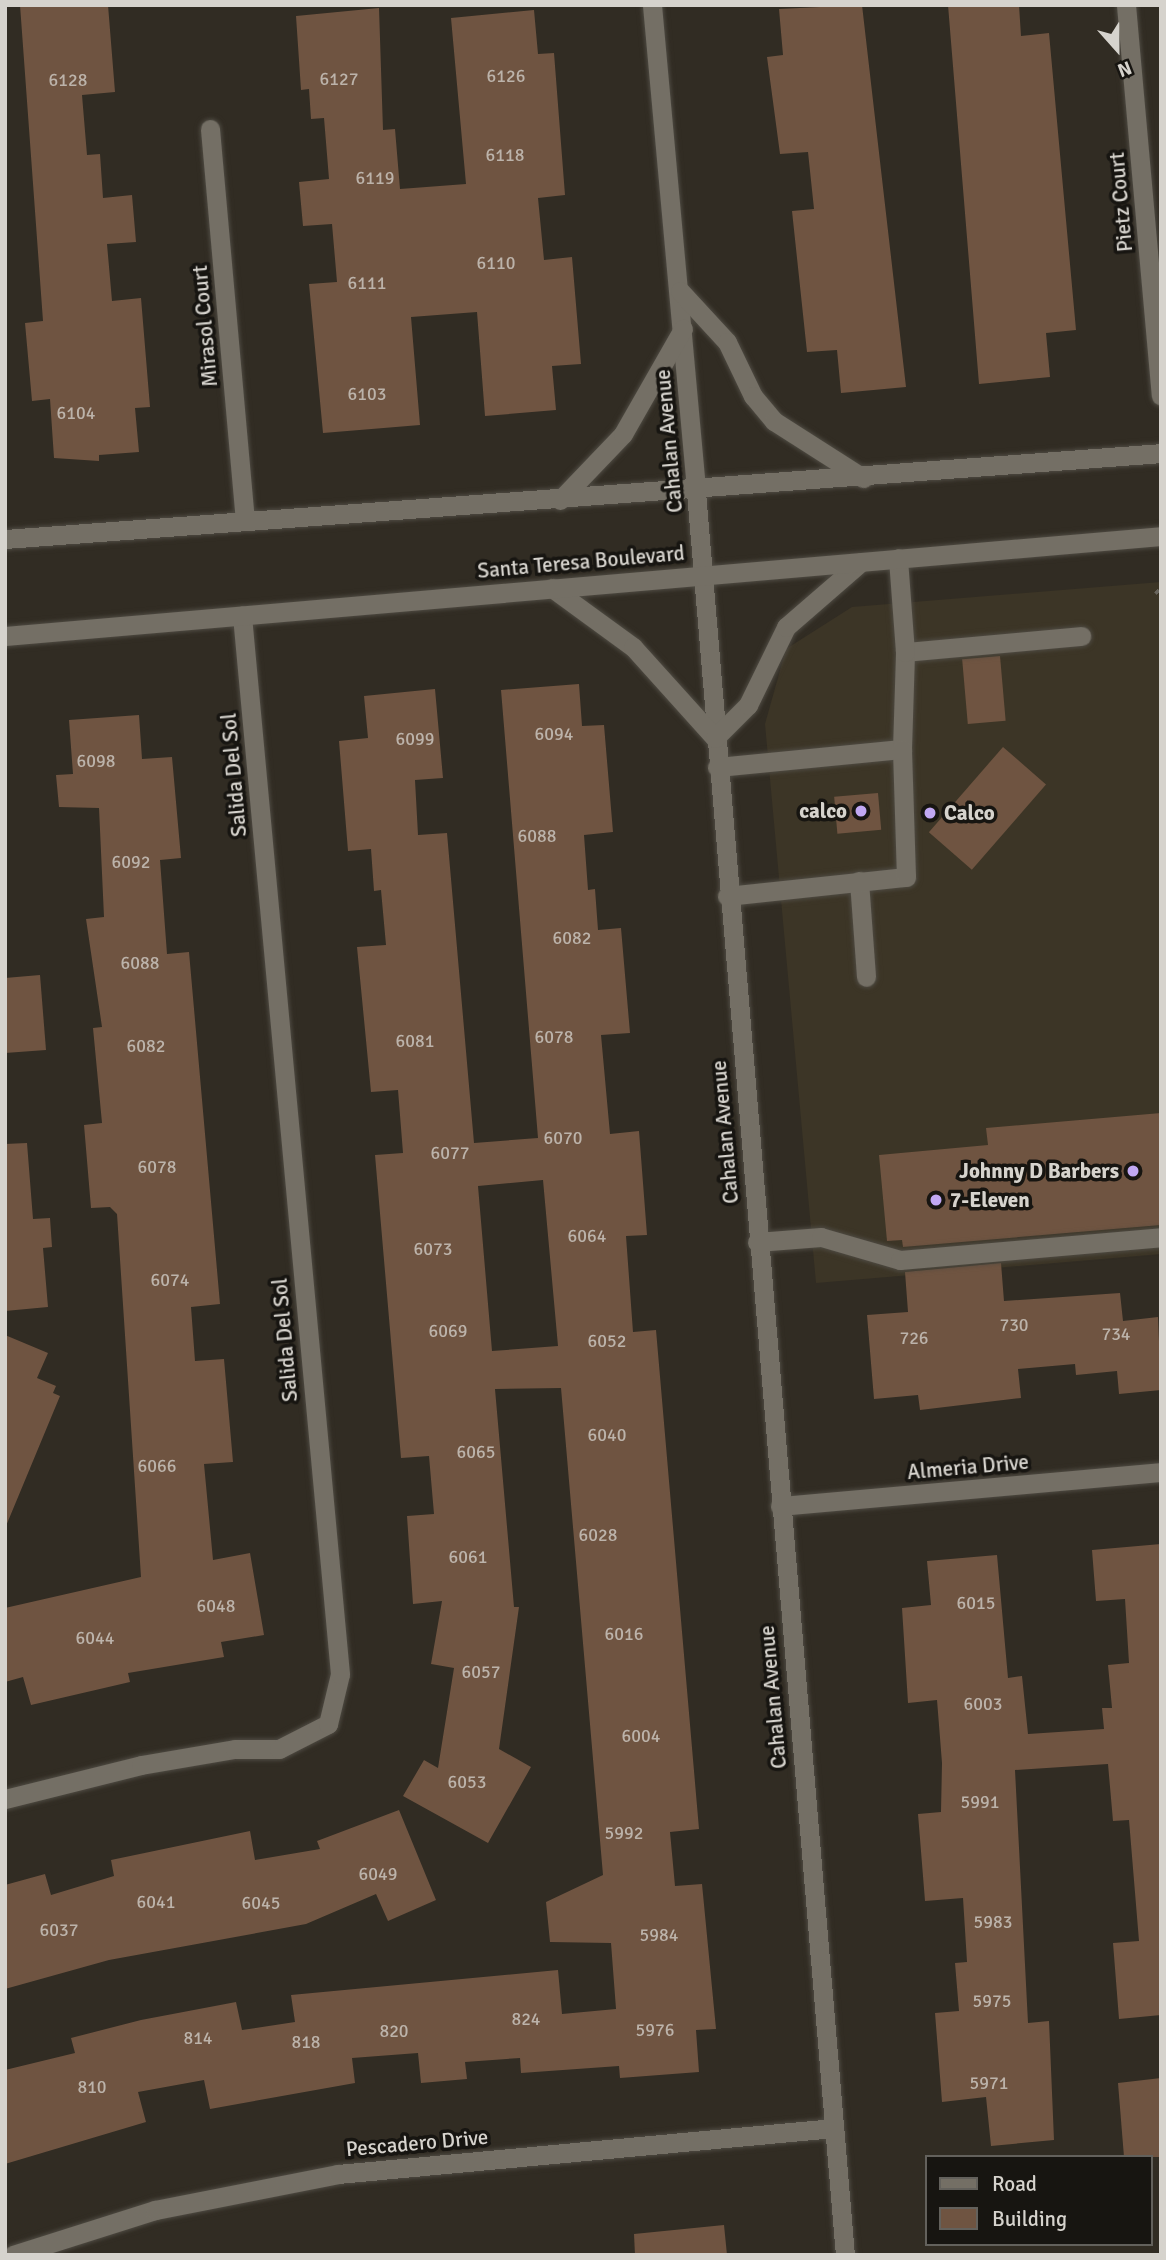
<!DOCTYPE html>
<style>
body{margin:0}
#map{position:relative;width:1166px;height:2260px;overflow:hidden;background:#312c23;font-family:Signika,sans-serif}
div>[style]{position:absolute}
.built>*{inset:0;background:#3c3526}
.building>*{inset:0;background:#6f5441;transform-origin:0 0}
.path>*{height:4.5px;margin-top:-2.25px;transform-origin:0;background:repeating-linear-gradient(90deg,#69655d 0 3.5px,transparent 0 8.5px)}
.roads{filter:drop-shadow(0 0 2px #4e4a42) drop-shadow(0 0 2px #4e4a42)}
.service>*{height:19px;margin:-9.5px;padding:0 9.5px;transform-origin:9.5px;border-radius:9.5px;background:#746f65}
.minor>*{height:19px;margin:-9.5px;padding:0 9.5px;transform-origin:9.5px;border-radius:9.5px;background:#746f65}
.tertiary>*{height:19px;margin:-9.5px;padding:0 9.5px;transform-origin:9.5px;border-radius:9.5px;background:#746f65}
.secondary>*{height:19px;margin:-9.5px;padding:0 9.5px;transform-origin:9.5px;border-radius:9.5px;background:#746f65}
.dots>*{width:19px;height:19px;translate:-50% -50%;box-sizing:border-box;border:4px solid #171511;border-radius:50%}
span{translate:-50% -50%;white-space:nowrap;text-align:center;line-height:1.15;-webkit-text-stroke:7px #171511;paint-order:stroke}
.number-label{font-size:18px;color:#bcb3aa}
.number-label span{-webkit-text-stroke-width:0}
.street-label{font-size:21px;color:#d6d3cd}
.poi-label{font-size:21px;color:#d6d3cd;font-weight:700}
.right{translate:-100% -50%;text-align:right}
.left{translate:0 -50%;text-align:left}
.frame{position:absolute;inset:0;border:7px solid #d6d3cd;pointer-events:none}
.legend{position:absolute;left:925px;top:2155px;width:228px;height:91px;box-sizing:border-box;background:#171511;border:2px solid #63615c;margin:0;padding:9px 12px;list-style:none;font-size:21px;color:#d6d3cd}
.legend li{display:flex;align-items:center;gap:14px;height:35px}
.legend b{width:35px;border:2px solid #63615c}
.north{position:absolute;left:1082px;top:14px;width:70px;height:70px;-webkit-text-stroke:5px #171511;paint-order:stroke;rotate:159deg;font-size:19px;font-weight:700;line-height:28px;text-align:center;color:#d6d3cd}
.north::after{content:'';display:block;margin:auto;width:24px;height:32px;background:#d6d3cd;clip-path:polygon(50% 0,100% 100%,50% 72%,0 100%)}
</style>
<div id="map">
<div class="built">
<div style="clip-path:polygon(1161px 582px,1161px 1254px,816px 1283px,765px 724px,786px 649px,852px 607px)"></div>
</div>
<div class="building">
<div style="clip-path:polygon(20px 5px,108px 5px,115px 92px,82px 95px,87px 155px,100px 154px,103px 198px,132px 195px,136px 242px,107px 244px,112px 301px,141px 298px,150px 407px,135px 408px,139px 452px,99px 455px,99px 461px,54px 458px,50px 399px,32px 401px,25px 323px,43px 321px)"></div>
<div style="clip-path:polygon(862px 5px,906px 387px,841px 393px,837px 350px,807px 352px,792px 211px,814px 209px,808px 152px,780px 154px,767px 57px,783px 55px,779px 9px)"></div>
<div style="clip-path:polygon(948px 5px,1019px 5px,1021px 36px,1049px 33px,1076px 330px,1046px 333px,1050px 377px,979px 384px)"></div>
<div style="clip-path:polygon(379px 8px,383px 130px,395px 129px,400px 189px,466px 184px,451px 18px,534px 10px,538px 54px,554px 53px,565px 195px,538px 198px,544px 260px,572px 257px,581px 364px,552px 366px,556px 410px,485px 416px,477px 312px,411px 317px,420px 425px,323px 433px,309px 284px,337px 282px,332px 224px,303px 226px,299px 182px,329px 179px,324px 118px,311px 119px,309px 89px,301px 90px,296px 16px)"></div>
<div style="left:1000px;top:656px;width:65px;height:38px;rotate:85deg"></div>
<div style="clip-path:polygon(evenodd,579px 684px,582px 726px,604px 725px,613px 832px,584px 835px,588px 890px,595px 889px,598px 930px,621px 928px,630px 1033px,601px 1035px,610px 1134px,639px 1131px,647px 1235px,626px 1236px,633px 1332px,656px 1330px,699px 1829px,670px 1832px,675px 1886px,702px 1884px,716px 2029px,696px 2030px,699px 2072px,620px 2078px,619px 2066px,521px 2073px,520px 2058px,465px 2062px,467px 2079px,421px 2083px,418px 2053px,352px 2058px,355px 2083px,210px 2109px,204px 2080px,138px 2092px,146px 2122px,5px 2164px,5px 2070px,75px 2053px,71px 2038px,141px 2020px,236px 2002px,242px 2030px,295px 2022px,291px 1995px,558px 1970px,562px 2014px,616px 2009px,611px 1943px,550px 1942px,546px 1902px,603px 1875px,561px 1388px,495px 1389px,514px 1607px,519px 1607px,499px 1749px,531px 1767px,488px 1843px,403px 1796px,424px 1760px,438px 1768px,454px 1668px,431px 1664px,442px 1601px,413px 1604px,407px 1516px,434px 1514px,429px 1456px,401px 1458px,375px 1155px,403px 1153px,398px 1090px,371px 1092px,357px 947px,386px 945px,381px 890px,374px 891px,371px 849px,348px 851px,339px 741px,368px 738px,364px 696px,435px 689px,443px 778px,415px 780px,418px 835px,447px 833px,474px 1143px,538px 1138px,501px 690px,579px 684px,543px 1180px,558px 1346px,492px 1351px,478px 1186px,543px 1180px)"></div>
<div style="clip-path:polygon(139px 715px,142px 759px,172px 757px,181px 858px,160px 860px,167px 954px,189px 952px,220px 1304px,191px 1307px,195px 1361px,224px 1359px,233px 1462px,204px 1464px,213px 1560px,250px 1553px,264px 1635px,221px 1642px,224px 1657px,128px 1673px,130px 1682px,31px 1705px,23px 1677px,5px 1682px,5px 1608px,141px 1577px,117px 1214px,110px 1207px,91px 1208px,84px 1125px,102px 1123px,93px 1028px,102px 1027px,86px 919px,104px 917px,99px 808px,59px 807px,56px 775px,73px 774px,69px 720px)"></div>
<div style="left:1003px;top:747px;width:57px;height:113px;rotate:41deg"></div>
<div style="left:878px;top:793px;width:37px;height:44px;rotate:85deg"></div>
<div style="clip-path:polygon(40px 975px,46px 1050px,5px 1053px,5px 978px)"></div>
<div style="clip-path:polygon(1161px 1113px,1161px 1225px,903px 1247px,902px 1240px,887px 1241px,879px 1155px,988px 1145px,986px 1128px)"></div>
<div style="clip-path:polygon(27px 1143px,33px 1219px,50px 1218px,52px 1247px,43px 1248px,48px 1307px,5px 1311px,5px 1144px)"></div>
<div style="clip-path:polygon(1001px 1263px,1004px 1301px,1120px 1293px,1123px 1321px,1158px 1317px,1161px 1390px,1119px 1394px,1117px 1371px,1076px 1375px,1075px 1364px,1018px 1369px,1021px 1398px,920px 1410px,918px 1395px,874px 1399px,867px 1315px,908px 1312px,905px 1272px)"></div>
<div style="clip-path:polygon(5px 1335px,48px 1353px,37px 1378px,56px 1386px,53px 1393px,60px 1396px,6px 1526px)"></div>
<div style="clip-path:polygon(1161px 1544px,1161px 2015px,1119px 2019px,1113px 1943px,1139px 1941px,1129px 1820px,1113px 1821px,1108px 1764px,1015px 1770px,1028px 2023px,1049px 2021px,1054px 2140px,991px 2146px,986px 2097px,942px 2102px,935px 2013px,959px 2011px,955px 1963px,967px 1962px,963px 1898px,925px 1901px,918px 1814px,941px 1812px,942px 1763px,937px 1700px,908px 1703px,902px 1608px,931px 1605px,927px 1561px,997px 1555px,1008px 1678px,1022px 1676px,1028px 1734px,1104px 1729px,1102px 1708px,1112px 1708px,1108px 1665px,1129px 1663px,1125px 1599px,1096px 1601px,1092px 1550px)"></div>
<div style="clip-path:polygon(399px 1810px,436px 1900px,388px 1921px,376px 1894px,306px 1924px,109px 1960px,5px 1989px,5px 1885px,45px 1874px,51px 1895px,114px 1876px,111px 1860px,250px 1831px,255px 1860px,320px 1849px,317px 1841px)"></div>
<div style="clip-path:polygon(1161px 2078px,1161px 2157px,1124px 2157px,1118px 2083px)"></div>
<div style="clip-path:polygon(724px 2225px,727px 2255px,635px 2255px,634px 2234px)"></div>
</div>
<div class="path">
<div style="left:1156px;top:590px;width:7px;rotate:45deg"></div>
</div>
<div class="roads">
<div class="service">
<div style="left:905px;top:652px;width:177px;rotate:-5.2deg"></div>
<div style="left:717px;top:767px;width:186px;rotate:-5.6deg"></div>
<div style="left:902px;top:749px;width:97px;rotate:-88.2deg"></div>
<div style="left:905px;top:652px;width:94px;rotate:-94.3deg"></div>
<div style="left:859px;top:881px;width:96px;rotate:85.8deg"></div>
<div style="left:727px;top:896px;width:180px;rotate:-6.1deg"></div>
<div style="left:906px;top:877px;width:128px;rotate:-91.8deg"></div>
<div style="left:757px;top:1242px;width:64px;rotate:-4.5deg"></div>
<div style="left:821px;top:1237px;width:82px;rotate:16.2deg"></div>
<div style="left:900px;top:1260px;width:262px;rotate:-5deg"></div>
</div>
<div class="minor">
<div style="left:652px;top:5px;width:489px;rotate:84.8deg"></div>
<div style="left:1126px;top:5px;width:392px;rotate:84.9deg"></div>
<div style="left:210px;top:129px;width:392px;rotate:84.9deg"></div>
<div style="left:780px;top:1506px;width:383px;rotate:-5.1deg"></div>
<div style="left:5px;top:1799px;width:140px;rotate:-14deg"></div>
<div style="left:141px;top:1765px;width:95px;rotate:-9.7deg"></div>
<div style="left:235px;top:1749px;width:44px"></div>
<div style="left:279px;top:1749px;width:55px;rotate:-27deg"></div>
<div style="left:328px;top:1724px;width:51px;rotate:-76.5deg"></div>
<div style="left:340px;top:1674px;width:1063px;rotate:-95.29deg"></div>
<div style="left:13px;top:2255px;width:149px;rotate:-17.6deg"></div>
<div style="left:155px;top:2210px;width:187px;rotate:-11.1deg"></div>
<div style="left:338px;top:2174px;width:498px;rotate:-5.3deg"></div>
</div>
<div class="tertiary">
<div style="left:696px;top:492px;width:1769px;rotate:85.17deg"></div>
</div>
<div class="secondary">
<div style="left:680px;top:291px;width:69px;rotate:47.3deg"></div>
<div style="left:727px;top:342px;width:60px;rotate:64.3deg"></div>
<div style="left:753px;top:396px;width:33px;rotate:50deg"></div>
<div style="left:774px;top:421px;width:106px;rotate:32.6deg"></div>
<div style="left:560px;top:500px;width:91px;rotate:-46.3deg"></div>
<div style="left:623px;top:434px;width:121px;rotate:-60.3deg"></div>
<div style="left:5px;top:539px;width:1159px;rotate:-4.25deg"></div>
<div style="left:552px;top:588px;width:100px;rotate:36.1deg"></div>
<div style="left:633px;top:647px;width:122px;rotate:48deg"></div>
<div style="left:715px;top:738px;width:47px;rotate:-45deg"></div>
<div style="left:748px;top:705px;width:87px;rotate:-64deg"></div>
<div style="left:786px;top:627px;width:99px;rotate:-40.9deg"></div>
<div style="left:5px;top:636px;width:1160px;rotate:-4.94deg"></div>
</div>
</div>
<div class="dots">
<div style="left:861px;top:811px;background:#c1a8f3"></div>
<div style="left:930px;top:813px;background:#c1a8f3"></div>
<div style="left:1133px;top:1171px;background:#c1a8f3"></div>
<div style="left:936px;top:1200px;background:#c1a8f3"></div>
</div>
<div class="number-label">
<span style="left:506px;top:76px">6126</span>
<span style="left:339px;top:79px">6127</span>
<span style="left:68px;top:80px">6128</span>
<span style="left:505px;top:155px">6118</span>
<span style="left:375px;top:178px">6119</span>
<span style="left:496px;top:263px">6110</span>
<span style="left:367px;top:283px">6111</span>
<span style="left:367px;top:394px">6103</span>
<span style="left:76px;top:413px">6104</span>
<span style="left:554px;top:734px">6094</span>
<span style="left:415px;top:739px">6099</span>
<span style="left:96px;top:761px">6098</span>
<span style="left:537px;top:836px">6088</span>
<span style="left:131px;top:862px">6092</span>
<span style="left:572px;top:938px">6082</span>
<span style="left:140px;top:963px">6088</span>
<span style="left:554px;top:1037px">6078</span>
<span style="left:415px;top:1041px">6081</span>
<span style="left:146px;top:1046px">6082</span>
<span style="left:563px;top:1138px">6070</span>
<span style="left:450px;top:1153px">6077</span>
<span style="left:157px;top:1167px">6078</span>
<span style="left:587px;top:1236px">6064</span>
<span style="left:433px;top:1249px">6073</span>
<span style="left:170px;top:1280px">6074</span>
<span style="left:1014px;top:1325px">730</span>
<span style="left:448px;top:1331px">6069</span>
<span style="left:1116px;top:1334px">734</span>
<span style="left:914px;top:1338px">726</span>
<span style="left:607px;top:1341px">6052</span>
<span style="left:607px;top:1435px">6040</span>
<span style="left:476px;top:1452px">6065</span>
<span style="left:157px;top:1466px">6066</span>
<span style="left:598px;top:1535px">6028</span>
<span style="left:468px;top:1557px">6061</span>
<span style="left:976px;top:1603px">6015</span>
<span style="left:216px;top:1606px">6048</span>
<span style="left:624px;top:1634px">6016</span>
<span style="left:95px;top:1638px">6044</span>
<span style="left:481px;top:1672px">6057</span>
<span style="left:983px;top:1704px">6003</span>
<span style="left:641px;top:1736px">6004</span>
<span style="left:467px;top:1782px">6053</span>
<span style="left:980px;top:1802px">5991</span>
<span style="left:624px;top:1833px">5992</span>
<span style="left:378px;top:1874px">6049</span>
<span style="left:156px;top:1902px">6041</span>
<span style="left:261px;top:1903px">6045</span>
<span style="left:993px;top:1922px">5983</span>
<span style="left:59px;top:1930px">6037</span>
<span style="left:659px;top:1935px">5984</span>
<span style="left:992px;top:2001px">5975</span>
<span style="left:526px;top:2019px">824</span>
<span style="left:655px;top:2030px">5976</span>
<span style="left:394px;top:2031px">820</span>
<span style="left:198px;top:2038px">814</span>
<span style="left:306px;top:2042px">818</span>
<span style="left:989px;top:2083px">5971</span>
<span style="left:92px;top:2087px">810</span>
</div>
<div class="street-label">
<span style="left:1121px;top:202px;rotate:-95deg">Pietz Court</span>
<span style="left:205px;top:326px;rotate:-95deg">Mirasol Court</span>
<span style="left:669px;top:441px;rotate:-95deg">Cahalan Avenue</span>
<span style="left:581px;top:562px;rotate:-5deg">Santa Teresa Boulevard</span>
<span style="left:234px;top:775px;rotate:-95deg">Salida Del Sol</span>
<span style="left:725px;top:1132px;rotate:-95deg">Cahalan Avenue</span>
<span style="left:285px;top:1340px;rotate:-95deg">Salida Del Sol</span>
<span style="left:968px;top:1467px;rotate:-5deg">Almeria Drive</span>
<span style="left:773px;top:1697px;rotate:-95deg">Cahalan Avenue</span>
<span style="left:417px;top:2143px;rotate:-5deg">Pescadero Drive</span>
</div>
<div class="poi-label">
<span class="right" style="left:847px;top:811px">calco</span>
<span class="left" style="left:944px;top:813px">Calco</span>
<span class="right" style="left:1119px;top:1171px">Johnny D Barbers</span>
<span class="left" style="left:950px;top:1200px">7-Eleven</span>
</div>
<div class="frame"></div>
<ul class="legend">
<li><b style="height:9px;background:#746f65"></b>Road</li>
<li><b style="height:19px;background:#6f5441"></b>Building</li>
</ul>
<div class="north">N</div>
</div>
